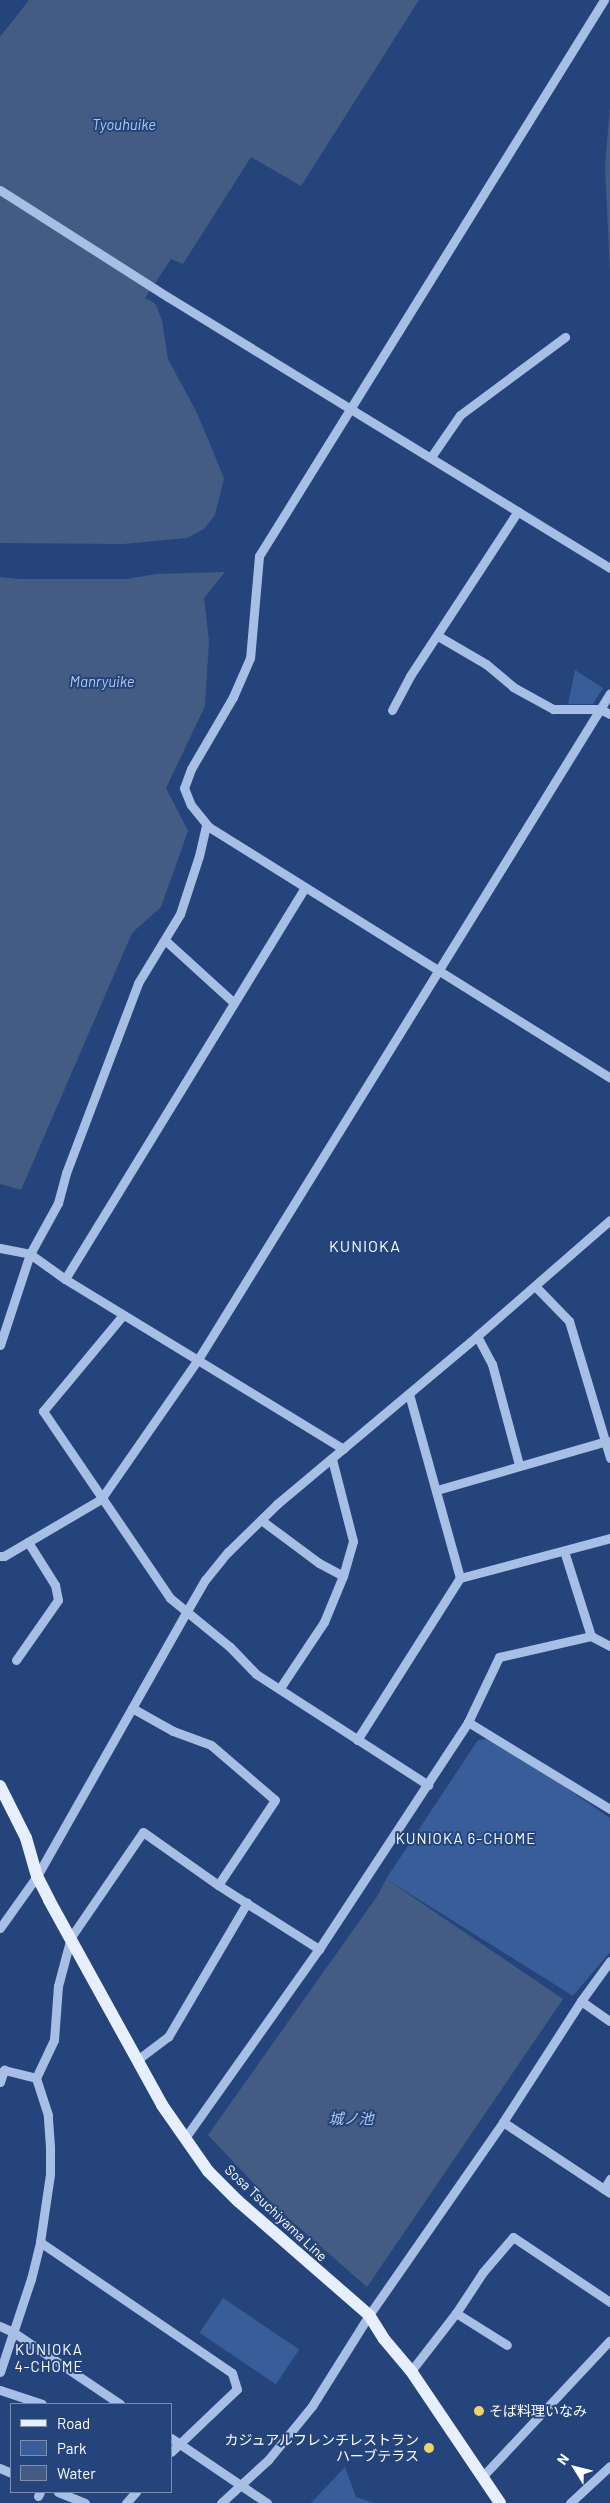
<!DOCTYPE html>
<meta charset="utf-8">
<style>
body{margin:0}
#map{position:relative;width:610px;height:2503px;overflow:hidden;background:#24447b;font-family:Barlow,"Noto Sans JP",sans-serif}
div>[style]{position:absolute}
.green>*{inset:0;background:#385d99;transform-origin:0 0}
.water>*{inset:0;background:#445c84}
.minor>*{height:9px;margin:-4.5px;padding:0 4.5px;transform-origin:4.5px;border-radius:4.5px;background:#a8bfe5}
.major>*{height:12px;margin:-6px;padding:0 6px;transform-origin:6px;border-radius:6px;background:#e8effc}
.dots>*{width:14px;height:14px;translate:-50% -50%;box-sizing:border-box;border:2px solid #24447b;border-radius:50%}
span{translate:-50% -50%;white-space:nowrap;text-align:center;line-height:1.15;-webkit-text-stroke:4px #24447b;paint-order:stroke}
.street-label{font-size:14px;color:#fff}
.poi-label{font-size:14px;color:#fff}
.left{translate:0 -50%;text-align:left}
.right{translate:-100% -50%;text-align:right}
.water-label{font-size:15px;color:#b3c9ec;font-style:italic}
.neighbourhood-label{font-size:15px;color:#fff;letter-spacing:1px}
.quarter-label{font-size:16px;color:#fff;letter-spacing:1px}
.legend{position:absolute;left:10px;top:2403px;width:162px;height:90px;box-sizing:border-box;background:#24447b;border:1px solid #7c8fb0;margin:0;padding:6px 9px;list-style:none;font-size:15px;color:#fff}
.legend li{display:flex;align-items:center;gap:10px;height:25px}
.legend b{width:25px;border:1px solid #7c8fb0}
.north{position:absolute;left:550px;top:2443px;width:50px;height:50px;-webkit-text-stroke:4px #24447b;paint-order:stroke;rotate:306deg;font-size:14px;font-weight:700;line-height:20px;text-align:center;color:#fff}
.north::after{content:'';display:block;margin:auto;width:18px;height:22px;background:#fff;clip-path:polygon(50% 0,100% 100%,50% 72%,0 100%)}
</style>
<div id="map">
<div class="green">
<div style="clip-path:polygon(575px 670px,603px 688px,593px 704px,568px 704px)"></div>
<div style="clip-path:polygon(494px 1738px,610px 1818px,610px 1952px,573px 1996px,386px 1879px,478px 1740px)"></div>
<div style="left:223px;top:2298px;width:92px;height:42px;rotate:34deg"></div>
<div style="clip-path:polygon(345px 2467px,356px 2497px,374px 2503px,311px 2503px)"></div>
</div>
<div class="water">
<div style="clip-path:polygon(29px 0,419px 0,301px 186px,251px 157px,183px 264px,171px 259px,145px 298px,155px 303px,162px 320px,168px 359px,197px 413px,224px 478px,215px 515px,204px 529px,187px 538px,123px 544px,0 543px,0 37px)"></div>
<div style="clip-path:polygon(610px 107px,610px 273px,605px 166px)"></div>
<div style="clip-path:polygon(225px 572px,204px 598px,209px 641px,205px 706px,166px 788px,188px 831px,161px 907px,132px 933px,21px 1190px,0 1184px,0 577px,19px 579px,127px 579px,156px 574px)"></div>
<div style="clip-path:polygon(386px 1879px,563px 1999px,367px 2287px,277px 2208px,208px 2135px,378px 1895px)"></div>
</div>
<div class="minor">
<div style="left:604px;top:0;width:654px;rotate:121.82deg"></div>
<div style="left:259px;top:556px;width:102px;rotate:95deg"></div>
<div style="left:250px;top:658px;width:43px;rotate:113.6deg"></div>
<div style="left:233px;top:697px;width:83px;rotate:120.3deg"></div>
<div style="left:191px;top:769px;width:20px;rotate:110deg"></div>
<div style="left:184px;top:788px;width:18px;rotate:68deg"></div>
<div style="left:191px;top:805px;width:28px;rotate:51deg"></div>
<div style="left:209px;top:827px;width:473px;rotate:32deg"></div>
<div style="left:0;top:190px;width:199px;rotate:32.5deg"></div>
<div style="left:168px;top:297px;width:518px;rotate:31.51deg"></div>
<div style="left:431px;top:457px;width:51px;rotate:-55.4deg"></div>
<div style="left:460px;top:415px;width:131px;rotate:-36.6deg"></div>
<div style="left:438px;top:636px;width:56px;rotate:30.3deg"></div>
<div style="left:486px;top:664px;width:35px;rotate:40deg"></div>
<div style="left:513px;top:687px;width:46px;rotate:28.8deg"></div>
<div style="left:553px;top:709px;width:47px"></div>
<div style="left:600px;top:709px;width:11px;rotate:27deg"></div>
<div style="left:392px;top:710px;width:38px;rotate:-62deg"></div>
<div style="left:410px;top:676px;width:197px;rotate:-56.8deg"></div>
<div style="left:166px;top:941px;width:91px;rotate:42.3deg"></div>
<div style="left:0;top:1248px;width:31px;rotate:11deg"></div>
<div style="left:30px;top:1254px;width:43px;rotate:35.5deg"></div>
<div style="left:65px;top:1279px;width:326px;rotate:31.4deg"></div>
<div style="left:65px;top:1279px;width:459px;rotate:-58.5deg"></div>
<div style="left:535px;top:1286px;width:49px;rotate:45.8deg"></div>
<div style="left:569px;top:1321px;width:143px;rotate:73.3deg"></div>
<div style="left:123px;top:1315px;width:125px;rotate:129.8deg"></div>
<div style="left:43px;top:1411px;width:226px;rotate:55.8deg"></div>
<div style="left:170px;top:1598px;width:77px;rotate:39.2deg"></div>
<div style="left:230px;top:1647px;width:37px;rotate:46deg"></div>
<div style="left:256px;top:1674px;width:205px;rotate:32.8deg"></div>
<div style="left:477px;top:1336px;width:32px;rotate:62deg"></div>
<div style="left:492px;top:1364px;width:105px;rotate:75deg"></div>
<div style="left:0;top:1345px;width:96px;rotate:-71.8deg"></div>
<div style="left:30px;top:1254px;width:58px;rotate:-61.2deg"></div>
<div style="left:58px;top:1203px;width:31px;rotate:-75deg"></div>
<div style="left:66px;top:1173px;width:203px;rotate:-69.2deg"></div>
<div style="left:138px;top:983px;width:81px;rotate:-58.7deg"></div>
<div style="left:180px;top:914px;width:61px;rotate:-71.9deg"></div>
<div style="left:199px;top:856px;width:32px;rotate:-77deg"></div>
<div style="left:409px;top:1394px;width:191px;rotate:74.5deg"></div>
<div style="left:437px;top:1490px;width:177px;rotate:-16.1deg"></div>
<div style="left:261px;top:1520px;width:72px;rotate:36.6deg"></div>
<div style="left:319px;top:1563px;width:27px;rotate:28deg"></div>
<div style="left:564px;top:1551px;width:89px;rotate:72.4deg"></div>
<div style="left:0;top:1556px;width:4px"></div>
<div style="left:4px;top:1556px;width:113px;rotate:-30.4deg"></div>
<div style="left:101px;top:1499px;width:168px;rotate:-55.2deg"></div>
<div style="left:197px;top:1361px;width:785px;rotate:-58.27deg"></div>
<div style="left:16px;top:1660px;width:73px;rotate:-55deg"></div>
<div style="left:58px;top:1600px;width:15px;rotate:-101deg"></div>
<div style="left:55px;top:1585px;width:51px;rotate:-122.1deg"></div>
<div style="left:280px;top:1688px;width:79px;rotate:-56.3deg"></div>
<div style="left:324px;top:1622px;width:50px;rotate:-67.6deg"></div>
<div style="left:343px;top:1576px;width:36px;rotate:-74deg"></div>
<div style="left:353px;top:1541px;width:85px;rotate:-104.4deg"></div>
<div style="left:132px;top:1708px;width:47px;rotate:29.3deg"></div>
<div style="left:173px;top:1731px;width:40px;rotate:20.2deg"></div>
<div style="left:211px;top:1745px;width:84px;rotate:40.7deg"></div>
<div style="left:275px;top:1800px;width:102px;rotate:123.8deg"></div>
<div style="left:468px;top:1722px;width:72px;rotate:-64.5deg"></div>
<div style="left:499px;top:1657px;width:94px;rotate:-12.9deg"></div>
<div style="left:591px;top:1636px;width:21px;rotate:28deg"></div>
<div style="left:357px;top:1740px;width:192px;rotate:-57.6deg"></div>
<div style="left:460px;top:1578px;width:155px;rotate:-14.9deg"></div>
<div style="left:0;top:1928px;width:64px;rotate:-54.6deg"></div>
<div style="left:37px;top:1876px;width:305px;rotate:-60.5deg"></div>
<div style="left:187px;top:1611px;width:36px;rotate:-60deg"></div>
<div style="left:205px;top:1580px;width:36px;rotate:-51deg"></div>
<div style="left:228px;top:1552px;width:69px;rotate:-44.4deg"></div>
<div style="left:277px;top:1504px;width:261px;rotate:-40deg"></div>
<div style="left:477px;top:1336px;width:176px;rotate:-41.1deg"></div>
<div style="left:581px;top:2001px;width:35px;rotate:35deg"></div>
<div style="left:137px;top:2060px;width:39px;rotate:-37deg"></div>
<div style="left:168px;top:2037px;width:156px;rotate:-59.5deg"></div>
<div style="left:0;top:2082px;width:13px;rotate:-72deg"></div>
<div style="left:4px;top:2070px;width:33px;rotate:14deg"></div>
<div style="left:503px;top:2122px;width:128px;rotate:33.6deg"></div>
<div style="left:185px;top:2138px;width:232px;rotate:-54.7deg"></div>
<div style="left:319px;top:1949px;width:272px;rotate:-56.7deg"></div>
<div style="left:468px;top:1722px;width:167px;rotate:31.5deg"></div>
<div style="left:604px;top:2189px;width:12px;rotate:-59deg"></div>
<div style="left:40px;top:2242px;width:232px;rotate:34.3deg"></div>
<div style="left:232px;top:2373px;width:17px;rotate:73deg"></div>
<div style="left:237px;top:2389px;width:91px;rotate:136.3deg"></div>
<div style="left:456px;top:2313px;width:60px;rotate:32.1deg"></div>
<div style="left:0;top:2326px;width:14px;rotate:25deg"></div>
<div style="left:13px;top:2332px;width:129px;rotate:33.9deg"></div>
<div style="left:411px;top:2371px;width:73px;rotate:-52.2deg"></div>
<div style="left:456px;top:2313px;width:49px;rotate:-56.6deg"></div>
<div style="left:483px;top:2272px;width:46px;rotate:-49.4deg"></div>
<div style="left:513px;top:2237px;width:117px;rotate:33.8deg"></div>
<div style="left:0;top:2372px;width:98px;rotate:-71.6deg"></div>
<div style="left:31px;top:2279px;width:38px;rotate:-76deg"></div>
<div style="left:40px;top:2242px;width:69px;rotate:-81.6deg"></div>
<div style="left:50px;top:2174px;width:27px;rotate:-90deg"></div>
<div style="left:50px;top:2147px;width:32px;rotate:-94deg"></div>
<div style="left:48px;top:2115px;width:39px;rotate:-108deg"></div>
<div style="left:36px;top:2078px;width:42px;rotate:-64.7deg"></div>
<div style="left:54px;top:2040px;width:54px;rotate:-85.8deg"></div>
<div style="left:58px;top:1986px;width:51px;rotate:-75.1deg"></div>
<div style="left:71px;top:1937px;width:127px;rotate:-55.6deg"></div>
<div style="left:143px;top:1832px;width:92px;rotate:35.2deg"></div>
<div style="left:218px;top:1885px;width:120px;rotate:32.4deg"></div>
<div style="left:0;top:2390px;width:44px;rotate:18.4deg"></div>
<div style="left:171px;top:2438px;width:116px;rotate:34.1deg"></div>
<div style="left:0;top:2468px;width:12px;rotate:24deg"></div>
<div style="left:482px;top:2477px;width:187px;rotate:-46.9deg"></div>
<div style="left:58px;top:2492px;width:29px;rotate:22deg"></div>
<div style="left:38px;top:2496px;width:4px;rotate:-63deg"></div>
<div style="left:126px;top:2503px;width:15px;rotate:-48deg"></div>
<div style="left:221px;top:2503px;width:64px;rotate:-42.5deg"></div>
<div style="left:268px;top:2460px;width:70px;rotate:-50.8deg"></div>
<div style="left:312px;top:2406px;width:107px;rotate:-57.9deg"></div>
<div style="left:369px;top:2315px;width:235px;rotate:-55.2deg"></div>
<div style="left:503px;top:2122px;width:144px;rotate:-57.2deg"></div>
<div style="left:581px;top:2001px;width:49px;rotate:-54.1deg"></div>
<div style="left:570px;top:2503px;width:54px;rotate:-42.8deg"></div>
</div>
<div class="major">
<div style="left:0;top:1786px;width:58px;rotate:63.4deg"></div>
<div style="left:26px;top:1838px;width:40px;rotate:74deg"></div>
<div style="left:37px;top:1876px;width:27px;rotate:63deg"></div>
<div style="left:49px;top:1900px;width:234px;rotate:61.1deg"></div>
<div style="left:162px;top:2105px;width:80px;rotate:55.1deg"></div>
<div style="left:208px;top:2171px;width:42px;rotate:45deg"></div>
<div style="left:238px;top:2201px;width:174px;rotate:41deg"></div>
<div style="left:369px;top:2315px;width:28px;rotate:58deg"></div>
<div style="left:384px;top:2339px;width:42px;rotate:49.8deg"></div>
<div style="left:411px;top:2371px;width:159px;rotate:56deg"></div>
</div>
<div class="dots">
<div style="left:479px;top:2411px;background:#eed26c"></div>
<div style="left:429px;top:2448px;background:#eed26c"></div>
</div>
<div class="street-label">
<span style="left:276px;top:2213px;rotate:43deg">Sosa Tsuchiyama Line</span>
</div>
<div class="poi-label">
<span class="left" style="left:489px;top:2411px">そば料理いなみ</span>
<span class="right" style="left:419px;top:2448px">カジュアルフレンチレストラン<br>ハーブテラス</span>
</div>
<div class="water-label">
<span style="left:124px;top:125px">Tyouhuike</span>
<span style="left:102px;top:682px">Manryuike</span>
<span style="left:351px;top:2119px">城ノ池</span>
</div>
<div class="neighbourhood-label">
<span style="left:466px;top:1839px">KUNIOKA 6-CHOME</span>
<span style="left:49px;top:2358px">KUNIOKA<br>4-CHOME</span>
</div>
<div class="quarter-label">
<span style="left:365px;top:1246px">KUNIOKA</span>
</div>
<ul class="legend">
<li><b style="height:6px;background:#e8effc"></b>Road</li>
<li><b style="height:14px;background:#385d99"></b>Park</li>
<li><b style="height:14px;background:#445c84"></b>Water</li>
</ul>
<div class="north">N</div>
</div>
